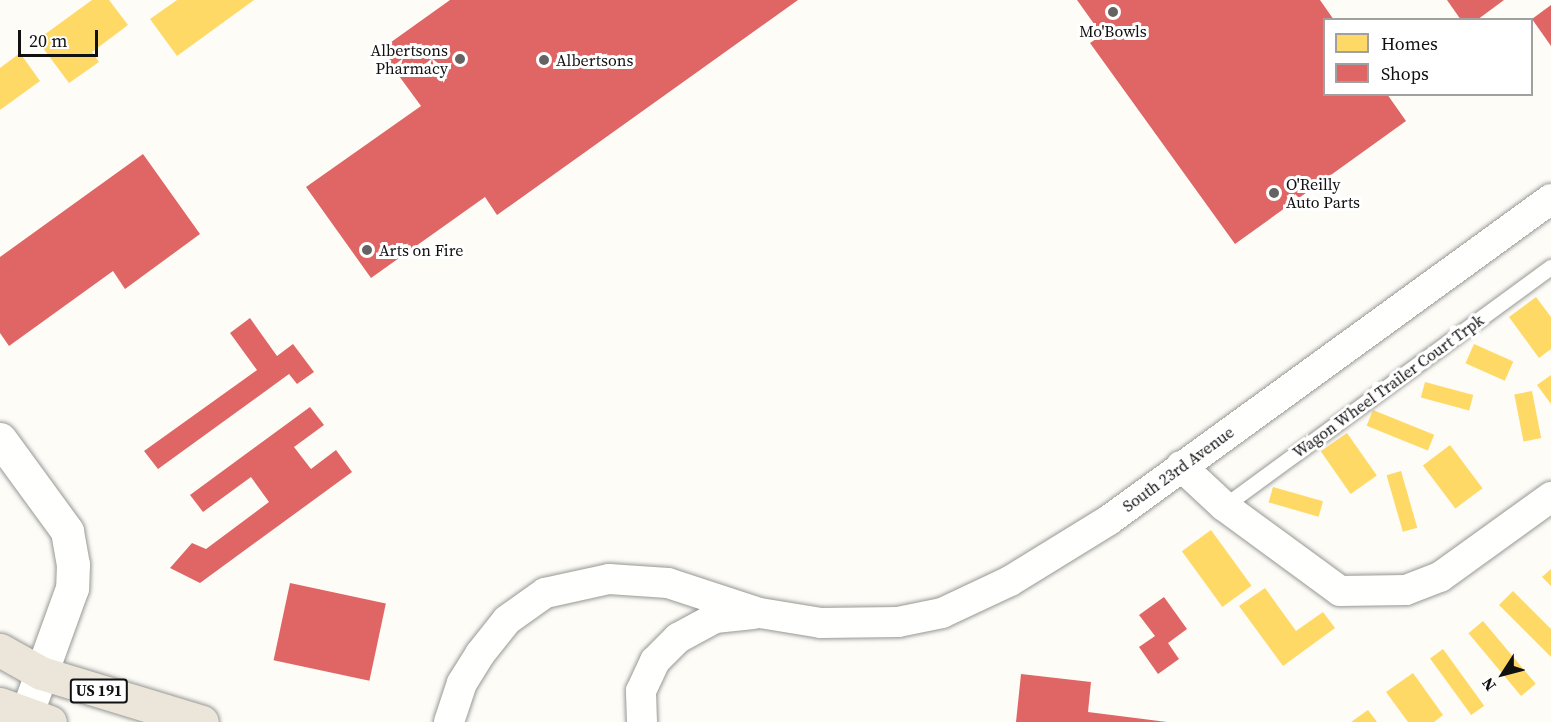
<!DOCTYPE html>
<style>
body{margin:0}
#map{position:relative;width:1551px;height:722px;overflow:hidden;background:#fdfcf7;font-family:"Source Serif 4",serif}
div>[style]{position:absolute}
.homes>*{inset:0;background:#ffd966;transform-origin:0 0}
.shops>*{inset:0;background:#e06666;transform-origin:0 0}
.roads{filter:drop-shadow(0 0 2px #979795) drop-shadow(0 0 2px #979795)}
.service>*{height:15px;margin:-7.5px;padding:0 7.5px;transform-origin:7.5px;border-radius:7.5px;background:#fffffe}
.minor>*{height:30px;margin:-15px;padding:0 15px;transform-origin:15px;border-radius:15px;background:#fffffe}
.tertiary>*{height:33px;margin:-16.5px;padding:0 16.5px;transform-origin:16.5px;border-radius:16.5px;background:#fffffe}
.trunk>*{height:33px;margin:-16.5px;padding:0 16.5px;transform-origin:16.5px;border-radius:16.5px;background:#ece5da}
.dots>*{width:16px;height:16px;translate:-50% -50%;box-sizing:border-box;border:3px solid #fff;border-radius:50%}
span{translate:-50% -50%;white-space:nowrap;text-align:center;line-height:1.15;-webkit-text-stroke:6px #fff;paint-order:stroke}
.shield-label span{padding:2px 4px;background:#fff;border:2px solid;border-radius:4px;-webkit-text-stroke-width:0}
.shield-label{font-size:15px;color:#111;font-weight:700}
.poi-label{font-size:16px;color:#111}
.right{translate:-100% -50%;text-align:right}
.left{translate:0 -50%;text-align:left}
.street-label{font-size:16px;color:#111}
.legend{position:absolute;left:1323px;top:18px;width:210px;height:78px;box-sizing:border-box;background:#fff;border:2px solid #a0a0a0;margin:0;padding:8px 10px;list-style:none;font-size:18px;color:#111}
.legend li{display:flex;align-items:center;gap:12px;height:30px}
.legend b{width:30px;border:2px solid #a0a0a0}
.north{position:absolute;left:1473px;top:644px;width:60px;height:60px;-webkit-text-stroke:4px #fff;paint-order:stroke;rotate:234deg;font-size:16px;font-weight:700;line-height:24px;text-align:center;color:#111}
.north::after{content:'';display:block;margin:auto;width:21px;height:27px;background:#111;clip-path:polygon(50% 0,100% 100%,50% 72%,0 100%)}
.scale{position:absolute;left:18px;top:30px;width:80px;height:27px;box-sizing:border-box;border:3px solid #111;border-top:0;padding-left:8px;font-size:18px;line-height:21px;white-space:nowrap;color:#111;-webkit-text-stroke:4px #fff;paint-order:stroke}
</style>
<div id="map">
<div class="homes">
<div style="clip-path:polygon(92px 0,109px 0,128px 25px,92px 52px,99px 62px,69px 83px,37px 40px)"></div>
<div style="clip-path:polygon(177px 0,254px 0,177px 56px,150px 19px)"></div>
<div style="clip-path:polygon(20px 53px,40px 81px,0 110px,0 68px)"></div>
<div style="clip-path:polygon(1536px 297px,1551px 317px,1551px 349px,1539px 358px,1509px 317px)"></div>
<div style="left:1474px;top:344px;width:43px;height:21px;rotate:24deg"></div>
<div style="clip-path:polygon(1551px 375px,1551px 404px,1537px 385px)"></div>
<div style="left:1425px;top:382px;width:50px;height:16px;rotate:15deg"></div>
<div style="left:1532px;top:391px;width:48px;height:18px;rotate:79deg"></div>
<div style="left:1373px;top:410px;width:66px;height:17px;rotate:22deg"></div>
<div style="left:1347px;top:433px;width:52px;height:32px;rotate:55deg"></div>
<div style="left:1450px;top:445px;width:54px;height:34px;rotate:53deg"></div>
<div style="left:1401px;top:471px;width:59px;height:15px;rotate:74deg"></div>
<div style="left:1273px;top:487px;width:52px;height:16px;rotate:16deg"></div>
<div style="left:1211px;top:530px;width:69px;height:36px;rotate:54deg"></div>
<div style="clip-path:polygon(1551px 569px,1551px 586px,1542px 577px)"></div>
<div style="clip-path:polygon(1265px 588px,1296px 631px,1323px 612px,1335px 628px,1283px 666px,1239px 606px)"></div>
<div style="clip-path:polygon(1513px 591px,1551px 629px,1551px 657px,1499px 605px)"></div>
<div style="left:1483px;top:621px;width:82px;height:19px;rotate:50deg"></div>
<div style="left:1443px;top:649px;width:70px;height:16px;rotate:54deg"></div>
<div style="clip-path:polygon(1413px 673px,1443px 715px,1434px 722px,1408px 722px,1386px 692px)"></div>
<div style="clip-path:polygon(1368px 710px,1377px 722px,1351px 722px)"></div>
</div>
<div class="shops">
<div style="clip-path:polygon(450px 0,798px 0,497px 215px,485px 197px,371px 278px,306px 187px,421px 106px,380px 50px)"></div>
<div style="clip-path:polygon(1077px 0,1320px 0,1334px 20px,1324px 20px,1324px 94px,1387px 94px,1406px 121px,1235px 244px,1090px 43px,1102px 35px)"></div>
<div style="clip-path:polygon(1447px 0,1504px 0,1477px 20px,1461px 20px)"></div>
<div style="clip-path:polygon(1551px 5px,1551px 46px,1532px 19px)"></div>
<div style="clip-path:polygon(143px 154px,200px 234px,125px 289px,113px 271px,9px 346px,0 333px,0 257px)"></div>
<div style="clip-path:polygon(250px 318px,277px 356px,293px 344px,314px 372px,297px 384px,289px 374px,158px 469px,144px 451px,257px 370px,230px 333px)"></div>
<div style="clip-path:polygon(310px 407px,324px 425px,294px 447px,311px 469px,336px 450px,352px 472px,200px 583px,170px 568px,192px 543px,206px 549px,269px 502px,251px 477px,203px 512px,190px 495px)"></div>
<div style="left:290px;top:583px;width:98px;height:79px;rotate:12deg"></div>
<div style="clip-path:polygon(1164px 597px,1187px 629px,1168px 643px,1179px 659px,1158px 674px,1139px 647px,1155px 636px,1139px 615px)"></div>
<div style="clip-path:polygon(1021px 674px,1091px 682px,1088px 712px,1167px 722px,1016px 722px)"></div>
</div>
<div class="roads">
<div class="service">
<div style="left:1224px;top:506px;width:405px;rotate:-36.2deg"></div>
</div>
<div class="minor">
<div style="left:1181px;top:466px;width:59px;rotate:42.9deg"></div>
<div style="left:1224px;top:506px;width:144px;rotate:36.2deg"></div>
<div style="left:1340px;top:591px;width:66px;rotate:-0.9deg"></div>
<div style="left:1406px;top:590px;width:36px;rotate:-21deg"></div>
<div style="left:1440px;top:577px;width:137px;rotate:-35.8deg"></div>
<div style="left:449px;top:722px;width:41px;rotate:-71.6deg"></div>
<div style="left:462px;top:683px;width:34px;rotate:-58deg"></div>
<div style="left:480px;top:654px;width:43px;rotate:-51.5deg"></div>
<div style="left:507px;top:620px;width:47px;rotate:-35.4deg"></div>
<div style="left:545px;top:593px;width:66px;rotate:-12.3deg"></div>
<div style="left:609px;top:579px;width:59px;rotate:3.9deg"></div>
<div style="left:668px;top:583px;width:97px;rotate:18.1deg"></div>
<div style="left:760px;top:613px;width:62px;rotate:9.3deg"></div>
<div style="left:821px;top:623px;width:77px;rotate:-0.7deg"></div>
<div style="left:898px;top:622px;width:45px;rotate:-11.6deg"></div>
<div style="left:942px;top:613px;width:75px;rotate:-25.2deg"></div>
<div style="left:1010px;top:581px;width:116px;rotate:-31.6deg"></div>
<div style="left:1109px;top:520px;width:546px;rotate:-35.99deg"></div>
<div style="left:642px;top:722px;width:31px;rotate:-92deg"></div>
<div style="left:641px;top:691px;width:33px;rotate:-65deg"></div>
<div style="left:655px;top:661px;width:33px;rotate:-45deg"></div>
<div style="left:678px;top:638px;width:42px;rotate:-28.4deg"></div>
<div style="left:715px;top:618px;width:38px;rotate:-6deg"></div>
</div>
<div class="tertiary">
<div style="left:0;top:439px;width:114px;rotate:53.9deg"></div>
<div style="left:67px;top:531px;width:34px;rotate:80deg"></div>
<div style="left:73px;top:564px;width:24px;rotate:92deg"></div>
<div style="left:72px;top:588px;width:135px;rotate:109.9deg"></div>
</div>
<div class="trunk">
<div style="left:0;top:650px;width:47px;rotate:29.3deg"></div>
<div style="left:41px;top:673px;width:168px;rotate:16.9deg"></div>
<div style="left:0;top:704px;width:53px;rotate:19.8deg"></div>
</div>
</div>
<div class="dots">
<div style="left:1113px;top:12px;background:#646362"></div>
<div style="left:460px;top:59px;background:#646362"></div>
<div style="left:544px;top:60px;background:#646362"></div>
<div style="left:1274px;top:193px;background:#646362"></div>
<div style="left:367px;top:250px;background:#646362"></div>
</div>
<div class="shield-label">
<span style="left:99px;top:691px">US 191</span>
</div>
<div class="poi-label">
<span style="left:1113px;top:31px">Mo'Bowls</span>
<span class="right" style="left:448px;top:59px">Albertsons<br>Pharmacy</span>
<span class="left" style="left:556px;top:60px">Albertsons</span>
<span class="left" style="left:1286px;top:193px">O'Reilly<br>Auto Parts</span>
<span class="left" style="left:379px;top:250px">Arts on Fire</span>
</div>
<div class="street-label">
<span style="left:1388px;top:386px;rotate:-36deg">Wagon Wheel Trailer Court Trpk</span>
<span style="left:1178px;top:469px;rotate:-36deg">South 23rd Avenue</span>
</div>
<ul class="legend">
<li><b style="height:16px;background:#ffd966"></b>Homes</li>
<li><b style="height:16px;background:#e06666"></b>Shops</li>
</ul>
<div class="north">N</div>
<div class="scale">20 m</div>
</div>
